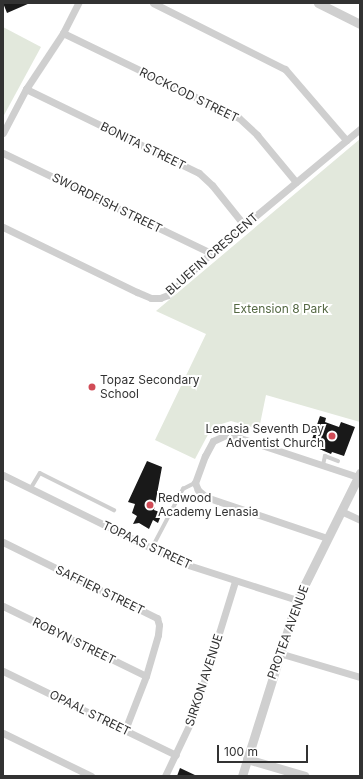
<!DOCTYPE html>
<style>
body{margin:0}
#map{position:relative;width:363px;height:779px;overflow:hidden;background:#fff;font-family:Inter,sans-serif}
div>[style]{position:absolute}
.green>*{inset:0;background:#e2e8dc}
.building>*{inset:0;background:#191919}
.service>*{height:3.5px;margin:-1.75px;padding:0 1.75px;transform-origin:1.75px;border-radius:1.75px;background:#cfcfcf}
.minor>*{height:7px;margin:-3.5px;padding:0 3.5px;transform-origin:3.5px;border-radius:3.5px;background:#cfcfcf}
.tertiary>*{height:9px;margin:-4.5px;padding:0 4.5px;transform-origin:4.5px;border-radius:4.5px;background:#cfcfcf}
.dots>*{width:11px;height:11px;translate:-50% -50%;box-sizing:border-box;border:2px solid #fff;border-radius:50%}
span{translate:-50% -50%;white-space:nowrap;text-align:center;line-height:1.15;-webkit-text-stroke:4px #fff;paint-order:stroke}
.street-label{font-size:12px;color:#323232}
.park-label{font-size:12px;color:#556944}
.poi-label{font-size:12px;color:#323232}
.left{translate:0 -50%;text-align:left}
.right{translate:-100% -50%;text-align:right}
.frame{position:absolute;inset:0;border:4px solid #323232;pointer-events:none}
.scale{position:absolute;left:217px;top:745px;width:91px;height:18px;box-sizing:border-box;border:2px solid #323232;border-top:0;padding-left:5px;font-size:12px;line-height:14px;white-space:nowrap;color:#323232;-webkit-text-stroke:3px #fff;paint-order:stroke}
</style>
<div id="map">
<div class="green">
<div style="clip-path:polygon(3px 27px,41px 47px,3px 117px)"></div>
<div style="clip-path:polygon(360px 139px,360px 422px,266px 395px,259px 429px,231px 421px,212px 427px,195px 459px,155px 440px,206px 334px,156px 311px)"></div>
</div>
<div class="building">
<div style="clip-path:polygon(3px 3px,30px 3px,7px 13px)"></div>
<div style="clip-path:polygon(320px 416px,326px 418px,325px 422px,339px 427px,341px 422px,355px 427px,344px 456px,332px 452px,331px 454px,310px 445px)"></div>
<div style="clip-path:polygon(147px 461px,162px 467px,154px 510px,162px 513px,158px 523px,153px 520px,149px 529px,139px 523px,133px 524px,137px 516px,132px 513px,135px 504px,128px 502px)"></div>
<div style="clip-path:polygon(180px 768px,197px 776px,177px 776px)"></div>
</div>
<div class="service">
<div style="left:323px;top:465px;width:9px;rotate:-77deg"></div>
<div style="left:325px;top:456px;width:14px;rotate:21deg"></div>
<div style="left:31px;top:488px;width:17px;rotate:-59deg"></div>
<div style="left:40px;top:473px;width:83px;rotate:26.6deg"></div>
<div style="left:152px;top:548px;width:67px;rotate:-62.3deg"></div>
<div style="left:183px;top:489px;width:13px;rotate:-27deg"></div>
</div>
<div class="minor">
<div style="left:153px;top:3px;width:148px;rotate:26.6deg"></div>
<div style="left:285px;top:69px;width:94px;rotate:49.3deg"></div>
<div style="left:63px;top:33px;width:195px;rotate:25.8deg"></div>
<div style="left:239px;top:118px;width:25px;rotate:43deg"></div>
<div style="left:257px;top:135px;width:61px;rotate:50.3deg"></div>
<div style="left:26px;top:89px;width:192px;rotate:25.9deg"></div>
<div style="left:199px;top:173px;width:18px;rotate:43deg"></div>
<div style="left:212px;top:185px;width:51px;rotate:51.3deg"></div>
<div style="left:3px;top:133px;width:50px;rotate:-62.4deg"></div>
<div style="left:26px;top:89px;width:67px;rotate:-56.5deg"></div>
<div style="left:63px;top:33px;width:34px;rotate:-63deg"></div>
<div style="left:3px;top:153px;width:231px;rotate:25.7deg"></div>
<div style="left:3px;top:227px;width:149px;rotate:25.9deg"></div>
<div style="left:137px;top:292px;width:15px;rotate:23deg"></div>
<div style="left:151px;top:298px;width:9px"></div>
<div style="left:160px;top:298px;width:9px;rotate:-21deg"></div>
<div style="left:168px;top:295px;width:60px;rotate:-44.3deg"></div>
<div style="left:211px;top:253px;width:194px;rotate:-39.8deg"></div>
<div style="left:3px;top:475px;width:199px;rotate:26.2deg"></div>
<div style="left:182px;top:563px;width:121px;rotate:17.8deg"></div>
<div style="left:341px;top:511px;width:21px;rotate:25deg"></div>
<div style="left:327px;top:538px;width:128px;rotate:-161.3deg"></div>
<div style="left:206px;top:497px;width:11px;rotate:-139deg"></div>
<div style="left:198px;top:490px;width:8px;rotate:-113deg"></div>
<div style="left:195px;top:483px;width:29px;rotate:-70deg"></div>
<div style="left:205px;top:456px;width:17px;rotate:-62deg"></div>
<div style="left:213px;top:441px;width:17px;rotate:-25deg"></div>
<div style="left:228px;top:434px;width:137px;rotate:18.3deg"></div>
<div style="left:3px;top:542px;width:172px;rotate:26.3deg"></div>
<div style="left:157px;top:618px;width:7px;rotate:74deg"></div>
<div style="left:159px;top:625px;width:10px;rotate:96deg"></div>
<div style="left:158px;top:635px;width:43px;rotate:106.3deg"></div>
<div style="left:146px;top:676px;width:58px;rotate:111.3deg"></div>
<div style="left:3px;top:606px;width:159px;rotate:26.1deg"></div>
<div style="left:279px;top:653px;width:84px;rotate:16.5deg"></div>
<div style="left:3px;top:671px;width:192px;rotate:25.9deg"></div>
<div style="left:3px;top:733px;width:98px;rotate:26deg"></div>
<div style="left:165px;top:776px;width:65px;rotate:-64.6deg"></div>
<div style="left:193px;top:717px;width:142px;rotate:-72.8deg"></div>
</div>
<div class="tertiary">
<div style="left:318px;top:3px;width:47px;rotate:26.6deg"></div>
<div style="left:247px;top:759px;width:60px;rotate:16.3deg"></div>
<div style="left:242px;top:776px;width:184px;rotate:-72.6deg"></div>
<div style="left:297px;top:600px;width:142px;rotate:-63.6deg"></div>
</div>
<div class="dots">
<div style="left:92px;top:387px;background:#d14c57"></div>
<div style="left:332px;top:436px;background:#d14c57"></div>
<div style="left:150px;top:505px;background:#d14c57"></div>
</div>
<div class="street-label">
<span style="left:189px;top:95px;rotate:26deg">ROCKCOD STREET</span>
<span style="left:143px;top:146px;rotate:26deg">BONITA STREET</span>
<span style="left:107px;top:203px;rotate:26deg">SWORDFISH STREET</span>
<span style="left:212px;top:254px;rotate:-41deg">BLUEFIN CRESCENT</span>
<span style="left:147px;top:545px;rotate:25deg">TOPAAS STREET</span>
<span style="left:100px;top:590px;rotate:26deg">SAFFIER STREET</span>
<span style="left:288px;top:632px;rotate:-70deg">PROTEA AVENUE</span>
<span style="left:74px;top:641px;rotate:26deg">ROBYN STREET</span>
<span style="left:204px;top:680px;rotate:-72deg">SIRKON AVENUE</span>
<span style="left:90px;top:713px;rotate:26deg">OPAAL STREET</span>
</div>
<div class="park-label">
<span style="left:281px;top:309px">Extension 8 Park</span>
</div>
<div class="poi-label">
<span class="left" style="left:100px;top:387px">Topaz Secondary<br>School</span>
<span class="right" style="left:324px;top:436px">Lenasia Seventh Day<br>Adventist Church</span>
<span class="left" style="left:158px;top:505px">Redwood<br>Academy Lenasia</span>
</div>
<div class="frame"></div>
<div class="scale">100 m</div>
</div>
